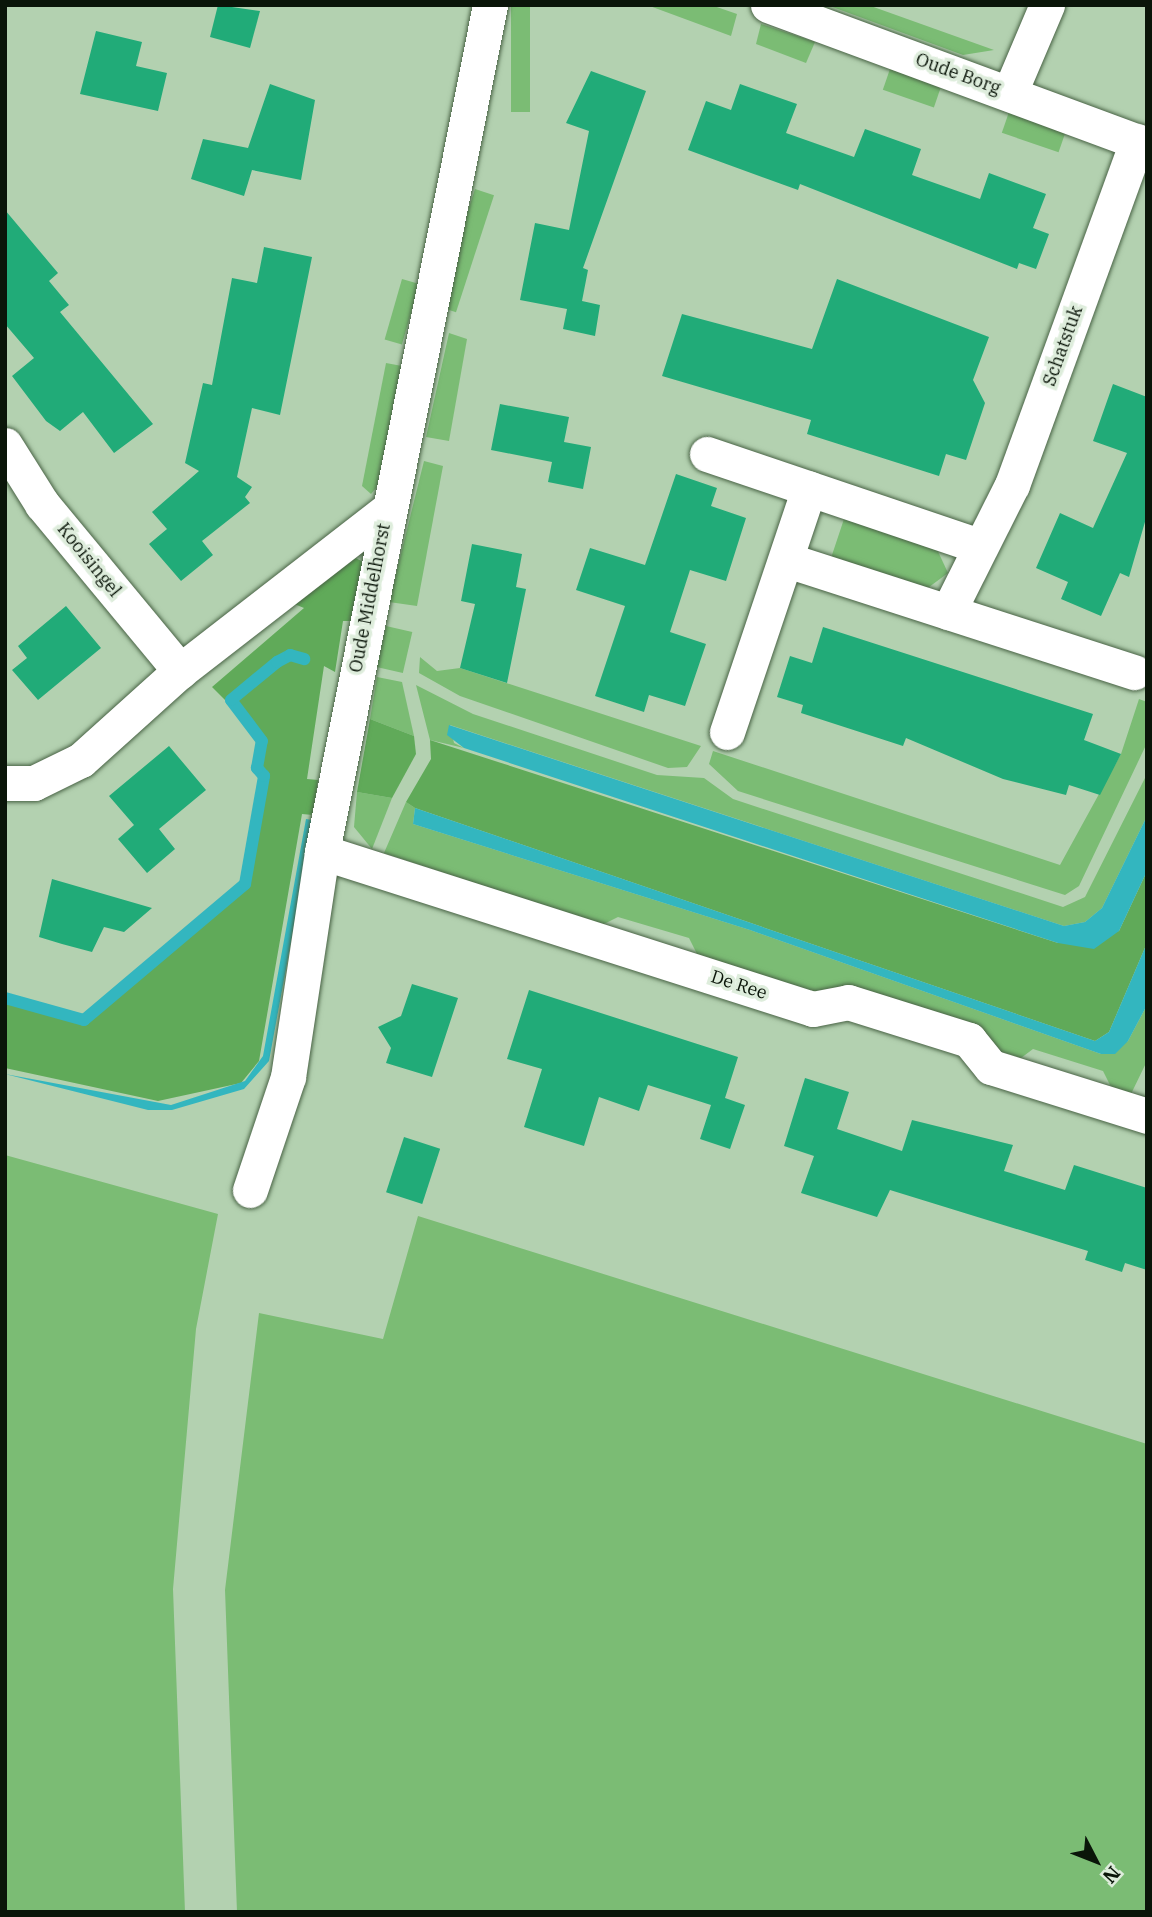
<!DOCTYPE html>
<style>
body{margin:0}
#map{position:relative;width:1152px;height:1917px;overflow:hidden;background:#b3d1b0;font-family:"IBM Plex Serif",serif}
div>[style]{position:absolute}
.green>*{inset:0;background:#7bbc74;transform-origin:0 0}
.forest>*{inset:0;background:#60aa59}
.water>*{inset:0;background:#33b6bf}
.stream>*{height:12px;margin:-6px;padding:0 6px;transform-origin:6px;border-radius:6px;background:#33b6bf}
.building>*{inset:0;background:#21ab78;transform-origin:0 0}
.roads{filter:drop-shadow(0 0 2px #496345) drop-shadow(0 0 2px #496345)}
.minor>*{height:35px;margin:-17.5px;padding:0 17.5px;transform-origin:17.5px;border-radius:17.5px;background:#fff}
span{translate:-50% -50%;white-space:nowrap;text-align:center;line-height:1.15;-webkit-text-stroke:7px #deeddc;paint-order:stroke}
.street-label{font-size:18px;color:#0a1509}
.frame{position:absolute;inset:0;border:7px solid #0a1509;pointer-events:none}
.north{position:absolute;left:1061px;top:1826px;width:70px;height:70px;-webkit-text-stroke:5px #deeddc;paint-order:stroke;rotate:132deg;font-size:19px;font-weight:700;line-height:28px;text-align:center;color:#0a1509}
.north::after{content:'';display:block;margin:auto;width:24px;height:32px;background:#0a1509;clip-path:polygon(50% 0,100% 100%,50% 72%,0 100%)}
</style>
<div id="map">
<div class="green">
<div style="left:511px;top:5px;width:19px;height:107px"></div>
<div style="clip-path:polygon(647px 5px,711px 5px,737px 14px,731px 36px)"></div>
<div style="clip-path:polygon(827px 5px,868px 5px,994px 50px,963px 55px)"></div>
<div style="clip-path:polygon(761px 24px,815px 42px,806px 63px,756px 44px)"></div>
<div style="left:890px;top:69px;width:54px;height:22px;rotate:19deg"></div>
<div style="left:1009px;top:112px;width:60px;height:22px;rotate:19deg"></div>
<div style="left:475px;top:189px;width:20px;height:123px;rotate:18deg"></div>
<div style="left:402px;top:279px;width:18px;height:63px;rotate:16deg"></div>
<div style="clip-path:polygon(449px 333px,467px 339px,449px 441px,426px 437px)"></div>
<div style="clip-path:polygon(386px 363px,402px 366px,381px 482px,371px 494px,362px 486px)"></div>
<div style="clip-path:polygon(424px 461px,443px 466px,417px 606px,389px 602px)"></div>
<div style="clip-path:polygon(845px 516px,935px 545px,948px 573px,925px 590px,831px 558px)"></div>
<div style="left:386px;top:626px;width:27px;height:42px;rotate:13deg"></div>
<div style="clip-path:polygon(420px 657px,437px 671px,460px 668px,701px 746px,687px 767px,668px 768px,460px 696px,419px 673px)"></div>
<div style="clip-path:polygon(377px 677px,402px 682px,414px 736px,370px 719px)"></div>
<div style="clip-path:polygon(416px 685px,473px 714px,657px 775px,704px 778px,733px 799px,1063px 907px,1085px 897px,1147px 774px,1147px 816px,1102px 908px,1085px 922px,1064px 926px,450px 725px,454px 743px,464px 748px,430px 740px)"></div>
<div style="clip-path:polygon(1139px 699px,1147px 702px,1147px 743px,1079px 886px,1065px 895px,738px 791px,709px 764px,713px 751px,1060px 865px,1121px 754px)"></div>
<div style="clip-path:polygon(357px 792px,392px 798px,372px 849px,354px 827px)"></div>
<div style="clip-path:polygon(406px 802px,415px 808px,413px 824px,750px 930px,1101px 1054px,1128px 1041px,1147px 1005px,1147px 1061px,1131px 1094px,1111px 1087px,1103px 1071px,1033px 1049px,1021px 1058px,999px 1051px,979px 1026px,853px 986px,818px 994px,697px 954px,689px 938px,618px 917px,602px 925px,384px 853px)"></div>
<div style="clip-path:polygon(5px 1155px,218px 1214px,196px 1329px,173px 1589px,185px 1912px,5px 1912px)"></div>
<div style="clip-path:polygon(418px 1216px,1147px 1444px,1147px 1912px,237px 1912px,225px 1590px,259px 1313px,383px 1339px)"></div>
</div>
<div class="forest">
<div style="clip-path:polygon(352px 556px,365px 563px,354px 621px,343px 621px,335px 672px,324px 666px,307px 779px,318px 780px,313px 815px,302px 814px,259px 1061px,241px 1083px,158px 1101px,5px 1068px,5px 1001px,85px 1022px,248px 887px,268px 775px,260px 765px,264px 739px,212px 687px,304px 608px,292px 603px)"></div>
<div style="clip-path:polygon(370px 719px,414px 736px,416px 754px,392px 798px,357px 792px)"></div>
<div style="clip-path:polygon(430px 740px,1058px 943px,1119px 931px,1147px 871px,1147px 943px,1109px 1032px,1095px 1041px,415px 808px,406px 802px,431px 759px)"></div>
</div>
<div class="water">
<div style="clip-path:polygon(449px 725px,1064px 926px,1085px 922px,1102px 908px,1147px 816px,1147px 871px,1119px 931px,1094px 949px,1058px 943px,464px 748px,447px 735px)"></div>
<div style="clip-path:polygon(415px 808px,1095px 1041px,1109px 1032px,1147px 943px,1147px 1005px,1128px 1041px,1115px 1054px,1101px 1054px,750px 930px,413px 824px)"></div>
<div style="clip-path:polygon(306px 819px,312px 820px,304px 871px,269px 1061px,244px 1089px,172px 1110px,148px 1110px,5px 1074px,171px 1105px,245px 1081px,263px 1056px)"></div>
</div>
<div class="stream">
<div style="left:5px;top:998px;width:82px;rotate:15.6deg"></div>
<div style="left:84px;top:1020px;width:211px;rotate:-40.2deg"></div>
<div style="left:245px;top:884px;width:110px;rotate:-80deg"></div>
<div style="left:264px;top:776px;width:11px;rotate:-131deg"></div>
<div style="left:257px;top:768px;width:27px;rotate:-80deg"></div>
<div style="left:262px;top:741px;width:51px;rotate:-127.1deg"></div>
<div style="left:231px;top:700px;width:60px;rotate:-39.6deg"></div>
<div style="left:277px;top:662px;width:15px;rotate:-28deg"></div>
<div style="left:290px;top:655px;width:15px;rotate:16deg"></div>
</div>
<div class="building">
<div style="clip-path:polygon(218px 5px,260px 11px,250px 48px,210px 37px)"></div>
<div style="clip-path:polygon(96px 31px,142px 42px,136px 66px,167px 73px,158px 111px,80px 94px)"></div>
<div style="clip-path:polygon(591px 71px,646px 91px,583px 268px,588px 270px,582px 301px,600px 305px,595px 336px,563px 329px,567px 309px,520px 300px,535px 223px,569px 230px,589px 131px,566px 123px)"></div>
<div style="clip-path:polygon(270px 84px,315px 100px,301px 180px,252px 170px,244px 196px,191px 179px,203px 139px,248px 148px)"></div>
<div style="clip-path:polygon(740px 84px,797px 104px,786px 133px,854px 157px,865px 129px,921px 149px,912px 175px,980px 199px,989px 173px,1046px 194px,1033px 228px,1049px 234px,1036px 269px,1019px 263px,1017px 269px,800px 184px,798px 190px,688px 150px,706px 101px,731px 110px)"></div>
<div style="clip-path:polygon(5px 210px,58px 273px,49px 281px,69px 305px,60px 312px,153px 424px,114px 453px,83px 412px,60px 431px,46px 421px,12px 376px,34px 358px,5px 324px)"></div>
<div style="clip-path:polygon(264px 247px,312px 257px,280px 415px,252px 408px,237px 477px,252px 487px,245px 497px,250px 503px,202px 541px,213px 555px,181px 581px,149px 544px,167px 529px,152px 512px,199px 471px,185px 463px,203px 383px,212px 385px,232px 278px,257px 283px)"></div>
<div style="clip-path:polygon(837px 279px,989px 337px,973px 380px,985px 403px,966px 460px,946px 454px,939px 476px,807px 434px,811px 420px,662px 376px,682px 314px,812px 349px)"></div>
<div style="clip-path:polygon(1113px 384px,1147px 397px,1147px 515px,1129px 577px,1120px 573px,1101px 616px,1061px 599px,1068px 582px,1036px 568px,1060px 513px,1093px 528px,1127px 453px,1093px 441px)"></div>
<div style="clip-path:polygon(500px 404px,569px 417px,564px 442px,591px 447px,583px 489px,548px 482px,552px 462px,491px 450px)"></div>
<div style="clip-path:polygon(676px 474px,717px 488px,711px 506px,746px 518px,726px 581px,690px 570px,670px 632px,706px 644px,685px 706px,649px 695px,644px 712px,595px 696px,625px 606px,576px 590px,590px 548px,645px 565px)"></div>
<div style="clip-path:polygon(472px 544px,522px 554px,516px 587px,526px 589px,507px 683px,460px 668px,475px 604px,461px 601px)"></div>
<div style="clip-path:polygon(66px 606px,101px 648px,38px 700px,12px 670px,27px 658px,18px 646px)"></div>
<div style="clip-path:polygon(823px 627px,1093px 714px,1084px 740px,1121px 754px,1100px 795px,1069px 785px,1066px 795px,1003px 779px,906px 738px,903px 746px,801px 713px,803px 705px,777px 697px,790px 656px,812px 663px)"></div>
<div style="clip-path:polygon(169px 746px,206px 790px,159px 829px,175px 849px,147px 873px,118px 839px,134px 825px,109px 796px)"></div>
<div style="clip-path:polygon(52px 879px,152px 908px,124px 932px,104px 927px,92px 952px,62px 944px,39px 937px)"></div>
<div style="clip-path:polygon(412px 984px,458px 998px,432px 1077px,386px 1063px,391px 1048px,378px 1027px,401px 1016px)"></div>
<div style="clip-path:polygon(529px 990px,738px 1057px,725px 1098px,745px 1105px,730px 1149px,700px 1139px,711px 1105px,648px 1085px,639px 1111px,599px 1097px,584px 1146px,524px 1127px,542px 1069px,507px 1059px)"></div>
<div style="clip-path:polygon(805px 1078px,849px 1092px,837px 1129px,902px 1151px,912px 1120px,1013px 1145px,1004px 1171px,1065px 1190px,1074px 1165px,1147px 1188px,1147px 1270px,1125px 1263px,1122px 1272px,1085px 1260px,1088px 1251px,890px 1190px,877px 1217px,801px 1193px,814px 1156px,784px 1146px)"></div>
<div style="left:404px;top:1137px;width:38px;height:58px;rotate:18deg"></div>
</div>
<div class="roads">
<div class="minor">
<div style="left:768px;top:5px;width:404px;rotate:20.3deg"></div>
<div style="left:1010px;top:92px;width:95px;rotate:-67deg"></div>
<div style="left:5px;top:445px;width:70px;rotate:57.9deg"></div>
<div style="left:42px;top:504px;width:217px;rotate:50.4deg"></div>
<div style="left:707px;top:454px;width:284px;rotate:18.7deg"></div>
<div style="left:787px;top:560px;width:365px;rotate:17.9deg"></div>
<div style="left:948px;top:612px;width:142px;rotate:-63.3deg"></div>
<div style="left:1012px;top:485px;width:366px;rotate:-70deg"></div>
<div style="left:727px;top:732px;width:257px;rotate:-71.4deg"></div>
<div style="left:5px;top:783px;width:29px"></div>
<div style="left:34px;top:783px;width:52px;rotate:-26.1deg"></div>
<div style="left:81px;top:760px;width:133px;rotate:-42deg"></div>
<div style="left:180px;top:671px;width:261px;rotate:-37.8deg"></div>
<div style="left:322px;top:852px;width:515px;rotate:17.73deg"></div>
<div style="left:813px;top:1009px;width:36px;rotate:-11deg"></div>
<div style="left:848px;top:1002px;width:127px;rotate:17.4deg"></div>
<div style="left:969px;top:1040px;width:35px;rotate:51deg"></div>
<div style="left:991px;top:1067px;width:164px;rotate:17.4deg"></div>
<div style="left:250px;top:1190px;width:119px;rotate:-71.4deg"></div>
<div style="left:288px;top:1077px;width:228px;rotate:-81.4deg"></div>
<div style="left:322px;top:852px;width:864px;rotate:-78.78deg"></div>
</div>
</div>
<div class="street-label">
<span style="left:958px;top:74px;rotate:20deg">Oude Borg</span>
<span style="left:1063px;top:346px;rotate:-70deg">Schatstuk</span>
<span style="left:89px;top:560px;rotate:51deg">Kooisingel</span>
<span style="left:370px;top:598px;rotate:-79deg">Oude Middelhorst</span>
<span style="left:739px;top:985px;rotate:18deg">De Ree</span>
</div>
<div class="frame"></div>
<div class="north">N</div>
</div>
